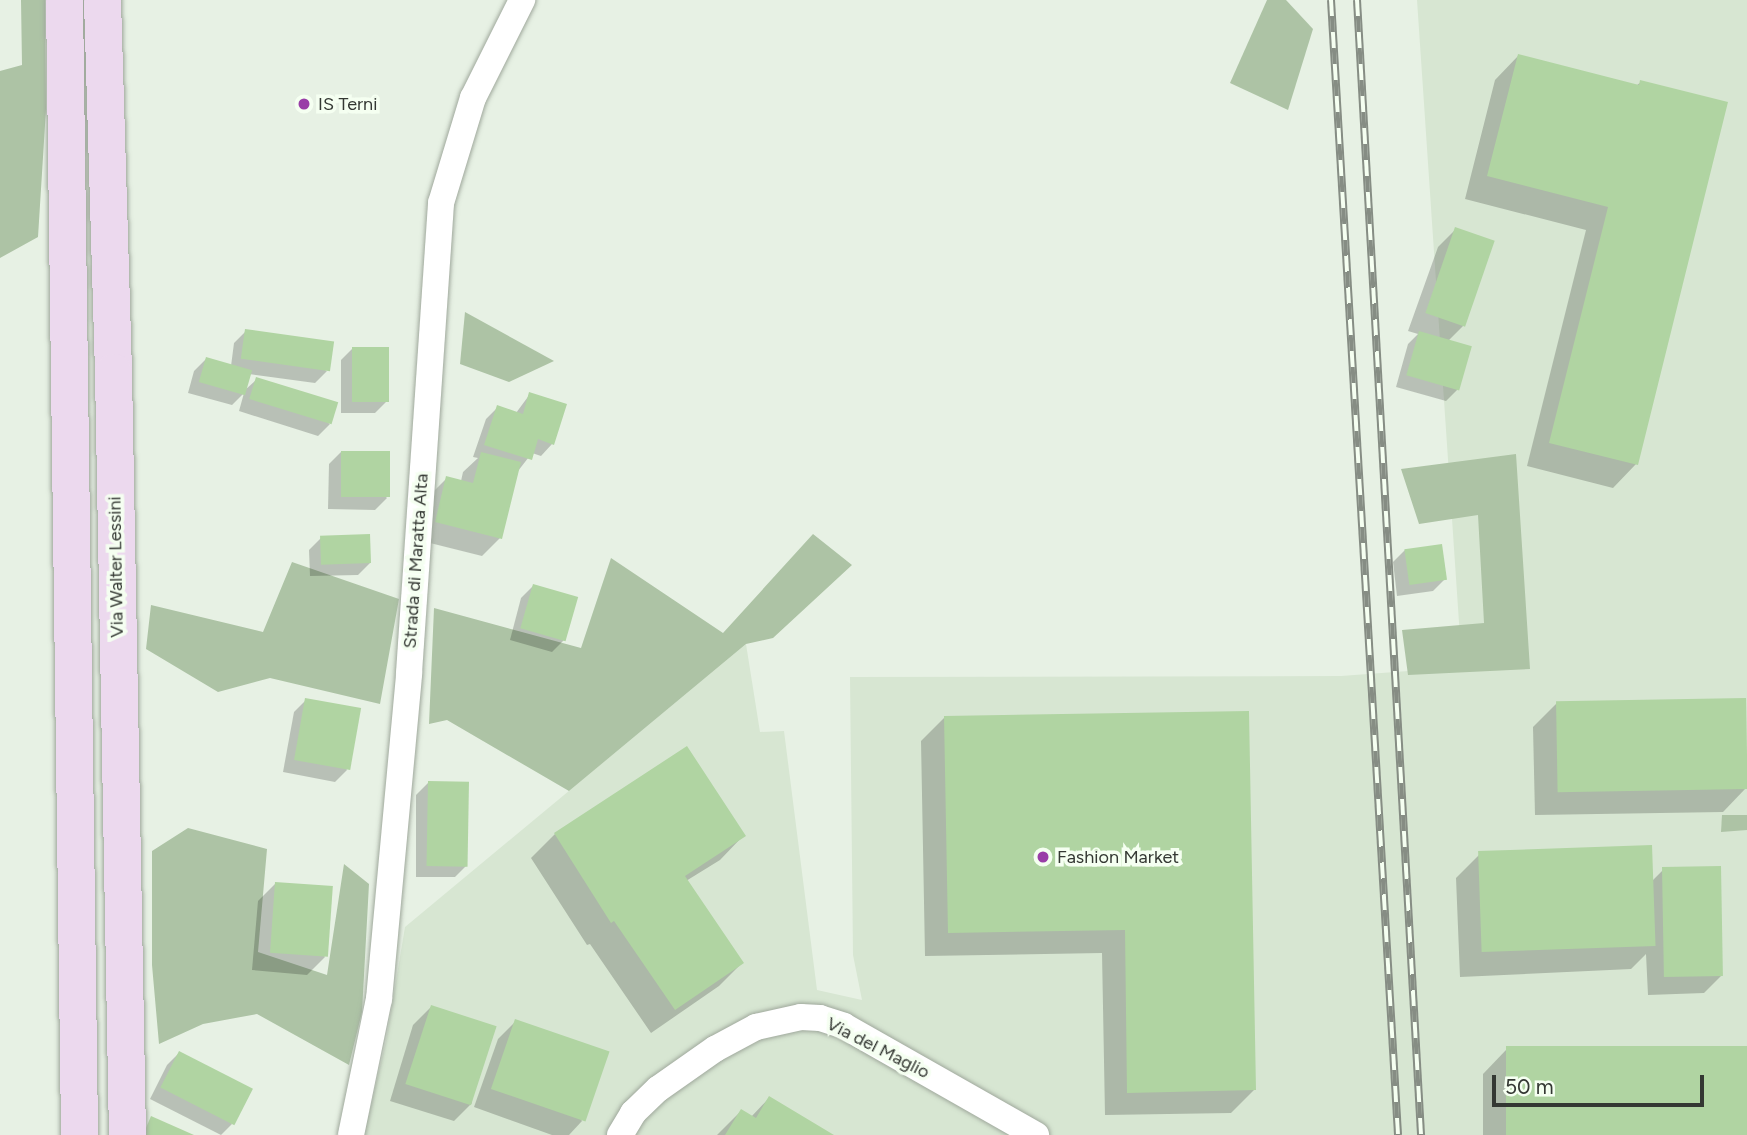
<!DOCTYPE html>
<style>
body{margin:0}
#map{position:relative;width:1747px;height:1135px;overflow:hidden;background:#e7f1e4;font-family:Figtree,sans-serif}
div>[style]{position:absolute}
.built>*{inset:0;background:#d7e6d2}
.green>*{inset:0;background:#adc3a5}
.shadow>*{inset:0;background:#0003}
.building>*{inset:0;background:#b0d4a2;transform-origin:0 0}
.roads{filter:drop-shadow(0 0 2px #9fa89c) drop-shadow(0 0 2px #9fa89c)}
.minor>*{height:26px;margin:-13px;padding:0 13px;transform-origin:13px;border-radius:13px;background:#fff}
.secondary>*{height:37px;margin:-18.5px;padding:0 18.5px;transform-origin:18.5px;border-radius:18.5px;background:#ecd9ee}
.rail>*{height:8px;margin-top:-4px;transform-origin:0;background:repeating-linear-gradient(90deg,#f5fff1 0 16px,#868d84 0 32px);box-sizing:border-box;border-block:2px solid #868d84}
.dots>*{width:19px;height:19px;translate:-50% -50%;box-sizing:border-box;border:4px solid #f5fff1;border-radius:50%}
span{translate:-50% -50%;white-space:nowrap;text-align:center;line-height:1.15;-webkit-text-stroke:7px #f5fff1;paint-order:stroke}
.poi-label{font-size:18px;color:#343833}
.left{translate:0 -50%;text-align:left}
.street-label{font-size:18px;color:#343833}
.scale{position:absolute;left:1492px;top:1075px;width:212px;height:32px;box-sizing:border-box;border:4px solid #343833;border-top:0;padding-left:9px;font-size:21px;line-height:24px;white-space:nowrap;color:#343833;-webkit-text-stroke:5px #f5fff1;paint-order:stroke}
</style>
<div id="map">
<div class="built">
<div style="clip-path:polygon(1417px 0,1747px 0,1747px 1135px,364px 1135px,386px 1041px,405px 927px,746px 644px,760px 732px,784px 731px,817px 990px,862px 1000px,853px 955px,850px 677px,1341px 676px,1462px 667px)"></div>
</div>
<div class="green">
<div style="clip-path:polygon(21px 0,45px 0,46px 109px,38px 237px,0 258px,0 71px,22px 65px)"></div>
<div style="clip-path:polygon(1267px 0,1286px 0,1313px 29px,1288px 110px,1230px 83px)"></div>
<div style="clip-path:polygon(465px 312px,554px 361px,509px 382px,460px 364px)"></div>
<div style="clip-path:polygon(1516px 454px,1530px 669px,1408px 675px,1402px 630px,1484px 623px,1478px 515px,1419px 524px,1401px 469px)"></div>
<div style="clip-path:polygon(813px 534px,852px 565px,773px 638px,746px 644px,569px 791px,447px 720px,429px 724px,434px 608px,581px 648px,611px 558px,723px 633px)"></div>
<div style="clip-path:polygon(292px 562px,399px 599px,380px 704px,270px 678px,218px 692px,146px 649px,151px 605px,263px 632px)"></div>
<div style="clip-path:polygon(1722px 815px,1747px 815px,1747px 830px,1721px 832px)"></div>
<div style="clip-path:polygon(188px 828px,267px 849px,258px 952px,327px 975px,344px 864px,369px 884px,362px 1012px,349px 1065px,257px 1014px,203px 1024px,159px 1044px,152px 965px,152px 851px)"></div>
</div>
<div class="shadow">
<div style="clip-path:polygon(1518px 56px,1636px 86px,1641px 82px,1636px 464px,1613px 488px,1527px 466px,1586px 230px,1465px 199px,1495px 80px)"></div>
<div style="clip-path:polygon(1456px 229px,1463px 326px,1448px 341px,1458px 389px,1446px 401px,1396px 387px,1408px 344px,1418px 334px,1408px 331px,1438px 247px)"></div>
<div style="clip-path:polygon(246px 331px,327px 371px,315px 383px,249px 374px,244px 391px,257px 379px,330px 424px,318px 436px,239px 411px,244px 393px,232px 405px,188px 393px,194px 371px,206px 359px,231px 366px,234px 343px)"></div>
<div style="clip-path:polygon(353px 348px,387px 401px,375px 413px,341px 413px,341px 360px)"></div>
<div style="clip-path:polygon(530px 394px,552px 444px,541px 456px,532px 453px,518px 471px,500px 538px,482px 556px,418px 540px,429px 496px,447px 478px,461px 481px,463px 472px,478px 458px,473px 457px,486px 419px,498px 407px,516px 413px)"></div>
<div style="clip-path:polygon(341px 452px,387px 498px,375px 510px,328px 509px,329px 464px)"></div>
<div style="clip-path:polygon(321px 538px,370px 563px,358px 575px,310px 576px,309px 550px)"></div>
<div style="clip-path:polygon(1405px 550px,1445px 579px,1433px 591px,1397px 596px,1393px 562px)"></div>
<div style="clip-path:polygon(533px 586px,564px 640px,552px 652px,510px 640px,521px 598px)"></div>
<div style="clip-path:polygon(306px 700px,347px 770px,335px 782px,283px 772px,294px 712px)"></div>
<div style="clip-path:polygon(1557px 703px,1746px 788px,1723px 812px,1535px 815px,1533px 727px)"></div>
<div style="clip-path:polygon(1248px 712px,1254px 1090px,1231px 1113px,1105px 1115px,1102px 953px,925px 956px,921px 741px,944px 718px)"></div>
<div style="clip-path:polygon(428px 783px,467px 865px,455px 877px,416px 877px,416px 795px)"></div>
<div style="clip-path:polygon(555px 834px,743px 836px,720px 860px,686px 881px,742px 963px,719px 986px,651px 1033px,590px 944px,587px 945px,531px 858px)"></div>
<div style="clip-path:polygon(1479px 855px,1652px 881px,1663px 870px,1722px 975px,1704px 993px,1648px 995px,1646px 954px,1631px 969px,1460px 977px,1456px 878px)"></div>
<div style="clip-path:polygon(276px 883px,325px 957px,307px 975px,252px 970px,258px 901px)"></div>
<div style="clip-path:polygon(431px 1007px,472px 1103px,454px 1121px,390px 1101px,413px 1025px)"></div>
<div style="clip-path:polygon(516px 1021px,582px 1121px,569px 1135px,552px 1135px,474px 1107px,498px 1039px)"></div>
<div style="clip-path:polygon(1747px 1047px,1747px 1135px,1483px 1135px,1483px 1074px,1506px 1050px)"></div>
<div style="clip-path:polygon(179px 1053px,232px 1124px,221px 1135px,150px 1099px,167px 1065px)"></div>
<div style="clip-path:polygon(769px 1098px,830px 1135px,717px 1135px,741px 1111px,751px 1117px)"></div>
</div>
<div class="building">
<div style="clip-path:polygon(1518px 54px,1639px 85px,1640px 80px,1728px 102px,1638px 465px,1549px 443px,1608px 207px,1487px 176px)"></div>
<div style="left:1455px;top:227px;width:42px;height:91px;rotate:19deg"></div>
<div style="left:245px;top:329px;width:90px;height:30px;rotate:8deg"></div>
<div style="left:1419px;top:331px;width:55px;height:46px;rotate:16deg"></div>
<div style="left:352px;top:347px;width:37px;height:55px"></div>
<div style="left:206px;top:357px;width:48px;height:26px;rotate:16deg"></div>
<div style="left:256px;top:377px;width:86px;height:23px;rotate:17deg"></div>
<div style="clip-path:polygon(529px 392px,567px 404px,554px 445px,538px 439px,532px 460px,484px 445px,497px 405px,523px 414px)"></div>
<div style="left:341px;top:451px;width:49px;height:46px"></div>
<div style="clip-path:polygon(481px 452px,521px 462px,502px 539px,435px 522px,446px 476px,473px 483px)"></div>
<div style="left:370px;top:534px;width:29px;height:50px;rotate:88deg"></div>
<div style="left:1442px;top:544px;width:36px;height:38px;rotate:82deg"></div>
<div style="left:533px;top:584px;width:47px;height:46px;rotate:16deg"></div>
<div style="left:305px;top:698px;width:57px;height:63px;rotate:10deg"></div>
<div style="left:1746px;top:698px;width:91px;height:190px;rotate:89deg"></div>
<div style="clip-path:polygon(1249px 711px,1256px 1090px,1127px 1093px,1125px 930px,948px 933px,944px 716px)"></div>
<div style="clip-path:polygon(687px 746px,746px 836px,685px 876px,744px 963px,675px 1010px,614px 921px,611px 923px,554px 833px)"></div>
<div style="left:428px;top:781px;width:41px;height:85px;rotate:1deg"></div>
<div style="left:1652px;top:845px;width:101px;height:174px;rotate:88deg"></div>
<div style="left:1721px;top:866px;width:110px;height:59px;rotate:89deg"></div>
<div style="left:275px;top:882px;width:58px;height:71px;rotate:4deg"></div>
<div style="left:431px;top:1005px;width:69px;height:83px;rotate:18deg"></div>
<div style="left:515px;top:1019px;width:100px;height:74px;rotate:19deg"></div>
<div style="left:1747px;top:1046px;width:89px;height:241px;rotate:90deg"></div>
<div style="left:179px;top:1051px;width:83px;height:41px;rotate:27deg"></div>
<div style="clip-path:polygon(769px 1096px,834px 1135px,725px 1135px,741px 1109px,756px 1118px)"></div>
<div style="clip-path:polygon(151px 1116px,194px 1135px,143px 1135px)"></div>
</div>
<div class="roads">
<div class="minor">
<div style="left:351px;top:1135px;width:139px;rotate:-78.4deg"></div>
<div style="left:379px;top:999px;width:327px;rotate:-84.7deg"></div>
<div style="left:409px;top:673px;width:471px;rotate:-86.1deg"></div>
<div style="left:441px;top:203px;width:110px;rotate:-73.1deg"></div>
<div style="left:473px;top:98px;width:110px;rotate:-63.4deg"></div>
<div style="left:620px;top:1135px;width:26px;rotate:-59deg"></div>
<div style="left:633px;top:1113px;width:35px;rotate:-44deg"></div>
<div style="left:658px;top:1089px;width:70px;rotate:-35.1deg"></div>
<div style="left:715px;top:1049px;width:47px;rotate:-28.2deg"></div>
<div style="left:756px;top:1027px;width:46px;rotate:-12.5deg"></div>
<div style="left:801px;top:1017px;width:19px;rotate:3deg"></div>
<div style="left:820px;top:1018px;width:25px;rotate:18deg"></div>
<div style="left:844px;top:1026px;width:221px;rotate:29.6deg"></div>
</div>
<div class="secondary">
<div style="left:64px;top:0;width:1135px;rotate:89.24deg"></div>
<div style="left:102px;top:0;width:372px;rotate:88.3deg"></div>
<div style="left:113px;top:372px;width:763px;rotate:88.95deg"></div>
</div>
</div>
<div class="rail">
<div style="left:1331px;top:0;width:1137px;rotate:86.62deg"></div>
<div style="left:1357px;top:0;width:1137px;rotate:86.77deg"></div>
</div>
<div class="dots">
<div style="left:304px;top:104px;background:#993da7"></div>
<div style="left:1043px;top:857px;background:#993da7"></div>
</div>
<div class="poi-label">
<span class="left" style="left:318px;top:104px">IS Terni</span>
<span class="left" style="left:1057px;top:857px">Fashion Market</span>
</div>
<div class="street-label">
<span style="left:416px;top:561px;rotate:-86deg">Strada di Maratta Alta</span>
<span style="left:116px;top:567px;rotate:-91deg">Via Walter Lessini</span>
<span style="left:878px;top:1048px;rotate:27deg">Via del Maglio</span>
</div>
<div class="scale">50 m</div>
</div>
